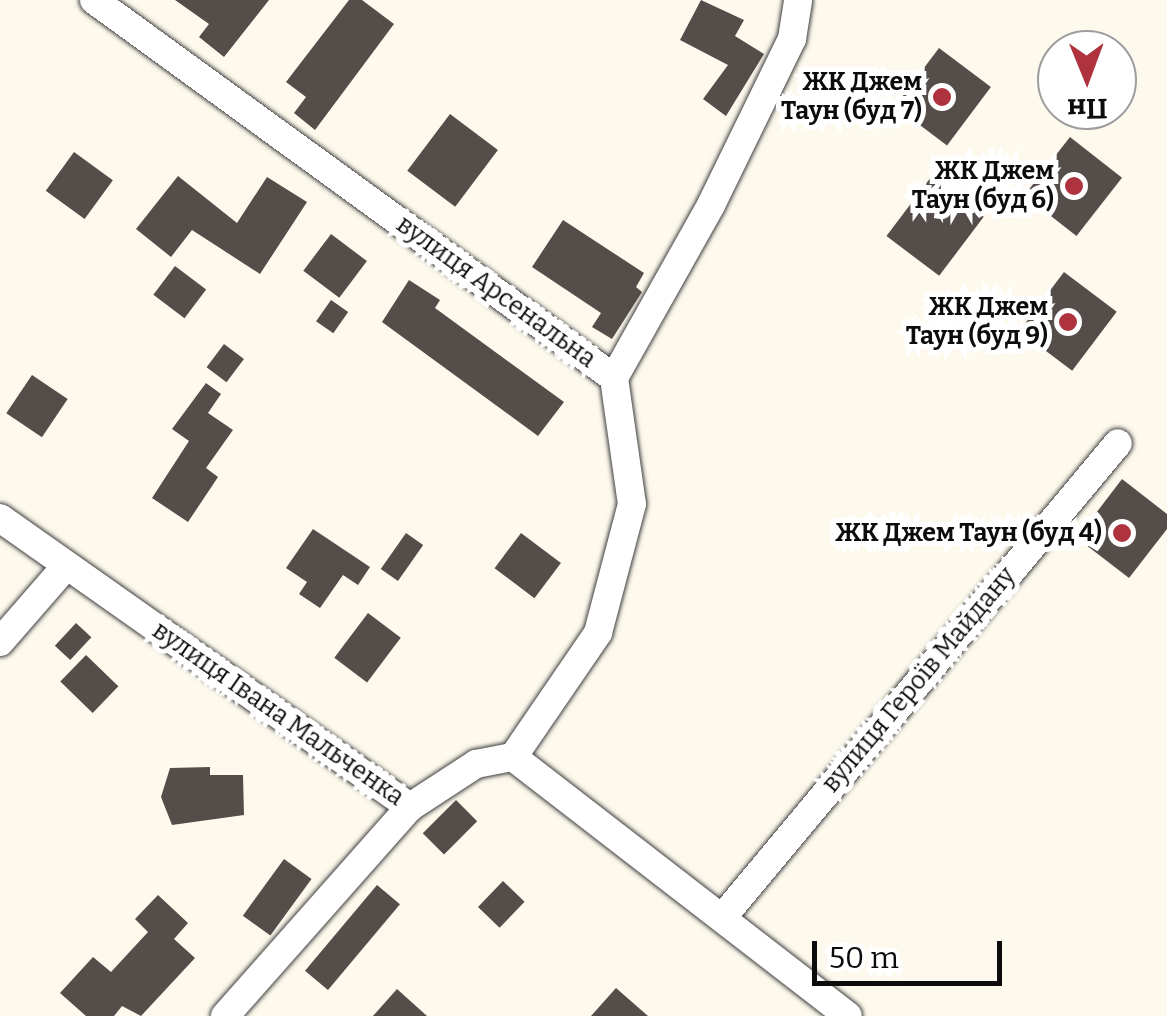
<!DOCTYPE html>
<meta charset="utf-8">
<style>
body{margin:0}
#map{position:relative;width:1167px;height:1016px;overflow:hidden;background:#fdf9ed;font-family:Bitter,serif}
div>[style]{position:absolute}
.building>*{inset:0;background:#544d4a;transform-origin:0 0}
.roads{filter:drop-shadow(0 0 2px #3f3f3f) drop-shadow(0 0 2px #3f3f3f)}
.minor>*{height:28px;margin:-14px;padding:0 14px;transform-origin:14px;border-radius:14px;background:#fff}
.dots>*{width:28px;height:28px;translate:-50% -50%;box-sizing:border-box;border:5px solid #fff;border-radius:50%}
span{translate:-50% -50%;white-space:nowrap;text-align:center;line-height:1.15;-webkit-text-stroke:10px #fff;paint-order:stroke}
.poi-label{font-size:25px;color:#0c0c0c;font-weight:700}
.right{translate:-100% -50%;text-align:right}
.street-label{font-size:25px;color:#0c0c0c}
.north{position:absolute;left:1037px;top:30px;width:100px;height:100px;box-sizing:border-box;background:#fff;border:2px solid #9e9e9e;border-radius:50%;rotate:179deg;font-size:28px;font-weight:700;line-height:40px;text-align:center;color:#0c0c0c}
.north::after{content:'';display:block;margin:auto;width:35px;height:45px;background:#ae333e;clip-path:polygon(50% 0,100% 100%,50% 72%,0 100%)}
.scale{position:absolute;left:812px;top:941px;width:190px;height:45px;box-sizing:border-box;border:5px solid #0c0c0c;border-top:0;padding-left:12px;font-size:30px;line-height:35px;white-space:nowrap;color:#0c0c0c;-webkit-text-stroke:8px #fff;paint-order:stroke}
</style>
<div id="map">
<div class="building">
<div style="clip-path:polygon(175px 0,269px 0,224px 57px,199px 37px,209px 24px)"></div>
<div style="clip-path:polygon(349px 0,362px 0,394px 24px,315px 130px,294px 113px,306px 97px,286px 82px)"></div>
<div style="clip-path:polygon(701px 0,744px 20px,735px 36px,764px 54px,726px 116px,703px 99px,728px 65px,680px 40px)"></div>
<div style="left:939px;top:48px;width:65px;height:73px;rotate:37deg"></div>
<div style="left:450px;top:114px;width:60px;height:71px;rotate:37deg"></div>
<div style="left:1070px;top:137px;width:66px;height:74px;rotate:38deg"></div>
<div style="left:74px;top:152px;width:48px;height:48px;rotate:36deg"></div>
<div style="clip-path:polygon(178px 176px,237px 223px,267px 177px,307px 202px,260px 274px,192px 230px,171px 257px,136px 229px)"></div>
<div style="left:931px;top:177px;width:66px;height:74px;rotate:37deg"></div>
<div style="clip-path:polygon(563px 220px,644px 273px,636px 287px,642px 292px,612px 339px,592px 327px,601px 313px,532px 267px)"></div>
<div style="left:331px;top:234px;width:45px;height:46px;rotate:37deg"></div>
<div style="left:175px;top:266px;width:39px;height:36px;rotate:37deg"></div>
<div style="left:1064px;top:272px;width:66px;height:74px;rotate:37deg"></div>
<div style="clip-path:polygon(409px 280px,440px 300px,435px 308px,564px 402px,538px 436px,382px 322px)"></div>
<div style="left:331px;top:300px;width:21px;height:26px;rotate:35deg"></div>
<div style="left:224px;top:344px;width:25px;height:29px;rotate:37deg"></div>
<div style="left:32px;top:375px;width:43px;height:46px;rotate:34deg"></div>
<div style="clip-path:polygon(206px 383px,221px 394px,208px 413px,233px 430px,206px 468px,218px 477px,188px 522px,152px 498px,189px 441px,172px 429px)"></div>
<div style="clip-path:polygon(1122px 479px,1167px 514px,1167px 529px,1129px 578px,1077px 538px)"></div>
<div style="clip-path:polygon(313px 529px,370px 567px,358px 585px,343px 575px,320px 608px,299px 594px,307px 582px,286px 568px)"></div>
<div style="left:406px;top:533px;width:21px;height:44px;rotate:35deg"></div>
<div style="left:521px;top:533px;width:50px;height:44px;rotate:37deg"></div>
<div style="left:368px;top:613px;width:41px;height:56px;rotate:37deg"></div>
<div style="left:76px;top:623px;width:21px;height:31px;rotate:43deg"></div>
<div style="left:86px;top:655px;width:45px;height:37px;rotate:44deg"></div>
<div style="clip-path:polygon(210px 767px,210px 775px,243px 775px,244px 815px,172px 825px,161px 797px,170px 768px)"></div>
<div style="left:456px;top:800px;width:30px;height:47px;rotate:45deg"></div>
<div style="left:284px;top:859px;width:34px;height:70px;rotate:36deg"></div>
<div style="left:503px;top:881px;width:30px;height:36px;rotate:44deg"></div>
<div style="left:377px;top:885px;width:30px;height:112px;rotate:40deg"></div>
<div style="clip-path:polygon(158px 895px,188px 923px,174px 939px,195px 958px,141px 1016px,122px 1006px,114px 1016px,86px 1016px,60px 993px,93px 957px,111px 972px,148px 932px,135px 919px)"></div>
<div style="clip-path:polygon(616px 988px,648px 1016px,591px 1016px)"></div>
<div style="clip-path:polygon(397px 989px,427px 1016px,373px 1016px)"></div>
</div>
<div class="roads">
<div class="minor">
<div style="left:94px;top:0;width:643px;rotate:36.01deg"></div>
<div style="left:614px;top:378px;width:127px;rotate:81.9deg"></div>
<div style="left:632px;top:504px;width:133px;rotate:104.8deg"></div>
<div style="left:598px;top:633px;width:150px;rotate:124.4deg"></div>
<div style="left:614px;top:378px;width:198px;rotate:-60.7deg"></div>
<div style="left:711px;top:205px;width:185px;rotate:-64deg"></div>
<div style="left:792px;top:39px;width:39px;rotate:-81deg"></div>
<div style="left:0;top:518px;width:502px;rotate:35.18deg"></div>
<div style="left:0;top:642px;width:101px;rotate:-49deg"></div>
<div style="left:722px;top:918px;width:618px;rotate:-50.18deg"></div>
<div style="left:225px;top:1016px;width:279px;rotate:-48.5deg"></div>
<div style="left:410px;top:807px;width:79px;rotate:-33.1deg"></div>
<div style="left:476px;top:764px;width:38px;rotate:-11deg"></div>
<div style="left:513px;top:757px;width:423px;rotate:37.7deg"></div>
</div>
</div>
<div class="dots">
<div style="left:942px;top:97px;background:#ae333e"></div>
<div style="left:1074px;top:186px;background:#ae333e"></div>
<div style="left:1068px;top:322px;background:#ae333e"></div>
<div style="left:1122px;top:533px;background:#ae333e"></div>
</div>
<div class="poi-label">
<span class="right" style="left:922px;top:97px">ЖК Джем<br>Таун (буд 7)</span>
<span class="right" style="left:1054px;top:186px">ЖК Джем<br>Таун (буд 6)</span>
<span class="right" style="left:1048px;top:322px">ЖК Джем<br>Таун (буд 9)</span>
<span class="right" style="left:1102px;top:533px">ЖК Джем Таун (буд 4)</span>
</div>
<div class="street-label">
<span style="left:496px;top:292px;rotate:36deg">вулиця Арсенальна</span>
<span style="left:919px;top:680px;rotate:-50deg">вулиця Героїв Майдану</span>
<span style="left:278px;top:714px;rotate:35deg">вулиця Івана Мальченка</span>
</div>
<div class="north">Пн</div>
<div class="scale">50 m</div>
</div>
